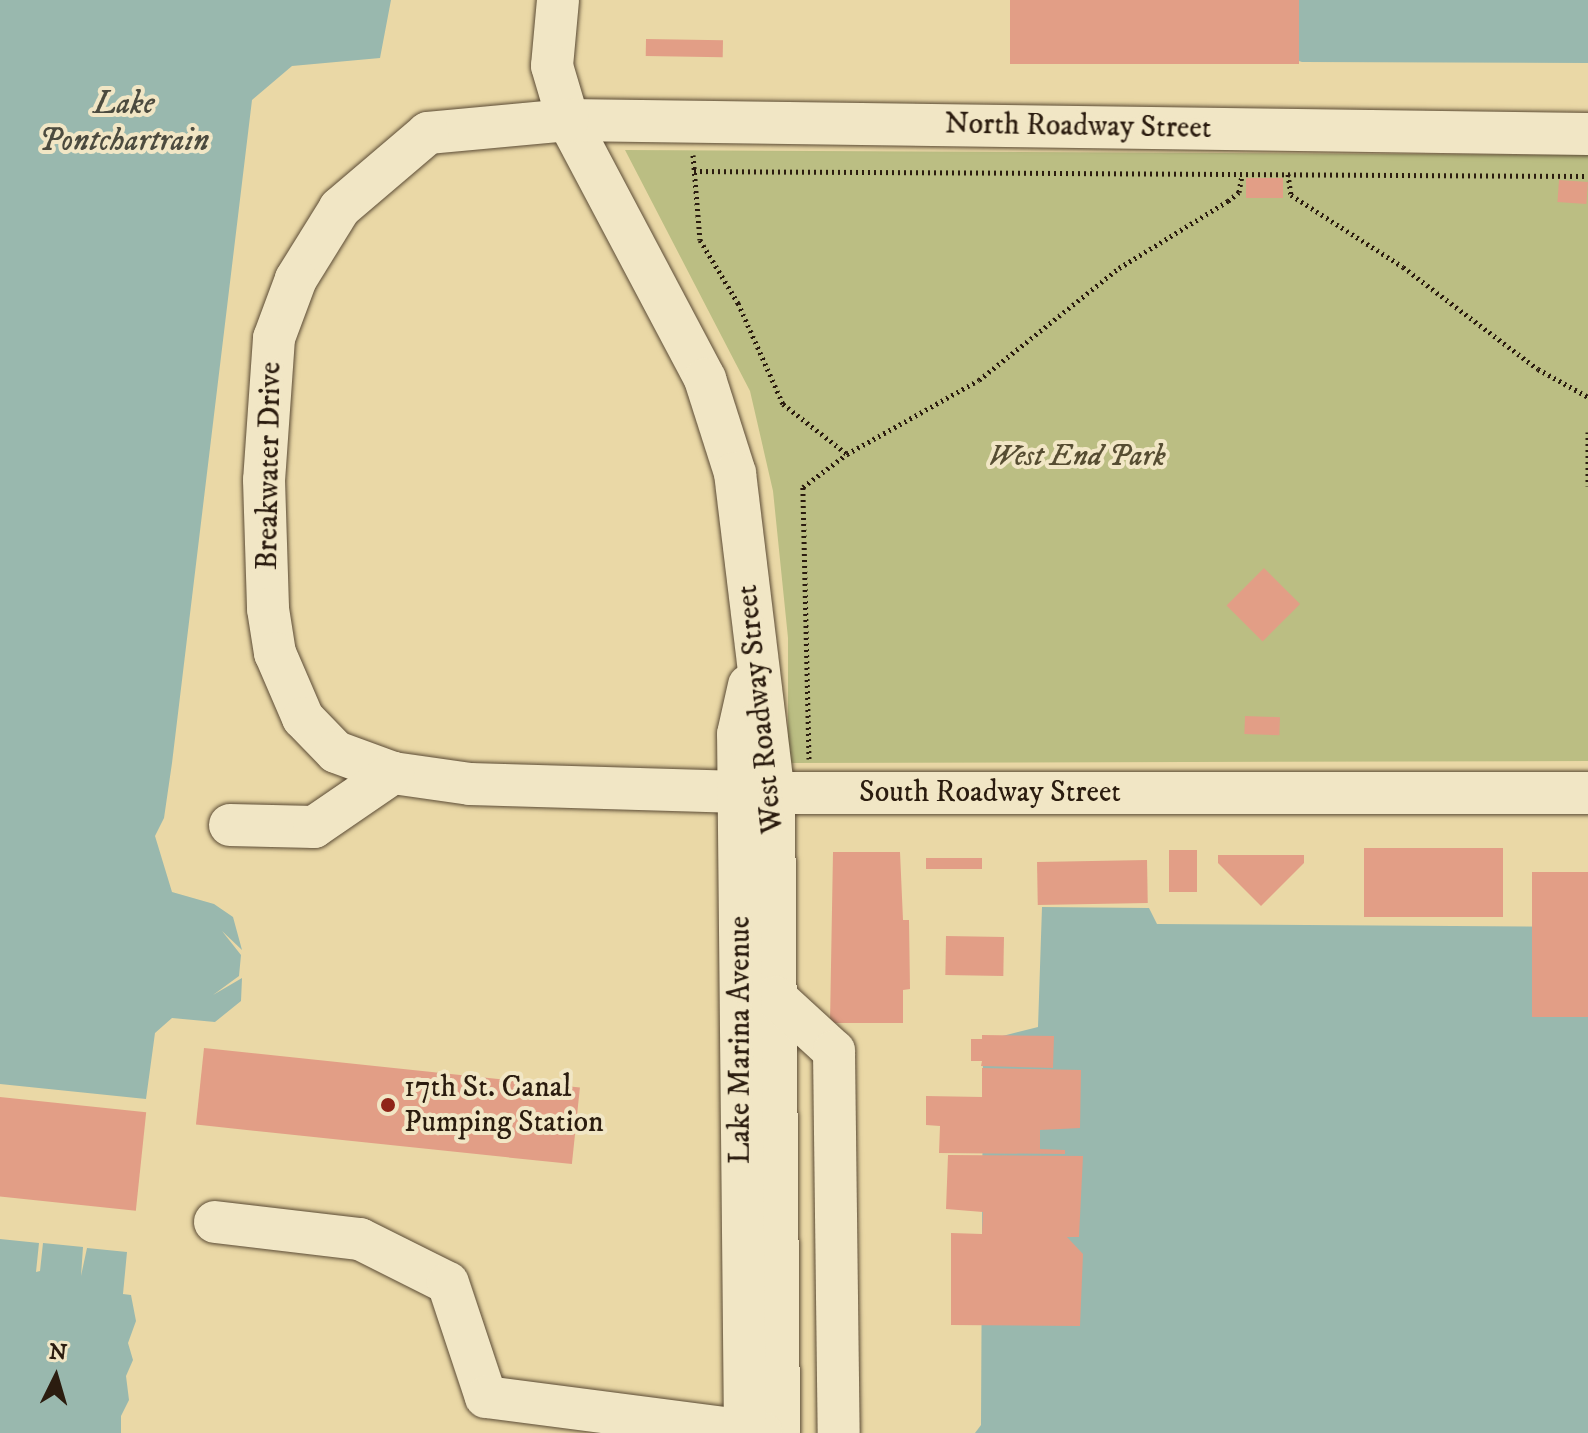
<!DOCTYPE html>
<style>
body{margin:0}
#map{position:relative;width:1588px;height:1433px;overflow:hidden;background:#ead8a6;font-family:"IM FELL DW Pica",serif}
div>[style]{position:absolute}
.green>*{inset:0;background:#bbbe83}
.water>*{inset:0;background:#99b8ae}
.building>*{inset:0;background:#e29e86;transform-origin:0 0}
.path>*{height:5px;margin-top:-2.5px;transform-origin:0;background:repeating-linear-gradient(90deg,#2b1c0f 0 2px,transparent 0 6px)}
.roads{filter:drop-shadow(0 0 2px #5b4b35) drop-shadow(0 0 2px #5b4b35)}
.minor>*{height:42px;margin:-21px;padding:0 21px;transform-origin:21px;border-radius:21px;background:#f1e6c5}
.dots>*{width:22px;height:22px;translate:-50% -50%;box-sizing:border-box;border:4px solid #f1e6c5;border-radius:50%}
span{translate:-50% -50%;white-space:nowrap;text-align:center;line-height:1.15;-webkit-text-stroke:8px #f1e6c5;paint-order:stroke}
.street-label{font-size:30px;color:#2b1c0f}
.park-label{font-size:30px;color:#564d32;font-style:italic}
.poi-label{font-size:30px;color:#2b1c0f}
.left{translate:0 -50%;text-align:left}
.water-label{font-size:32px;color:#4c4b3f;font-style:italic}
.north{position:absolute;left:16px;top:1337px;width:80px;height:80px;-webkit-text-stroke:6px #f1e6c5;paint-order:stroke;rotate:5deg;font-size:22px;font-weight:700;line-height:32px;text-align:center;color:#2b1c0f}
.north::after{content:'';display:block;margin:auto;width:28px;height:36px;background:#2b1c0f;clip-path:polygon(50% 0,100% 100%,50% 72%,0 100%)}
</style>
<div id="map">
<div class="green">
<div style="clip-path:polygon(625px 150px,1588px 155px,1588px 761px,788px 763px,788px 638px,773px 491px,750px 391px)"></div>
</div>
<div class="water">
<div style="clip-path:polygon(0 0,391px 0,380px 58px,292px 66px,252px 100px,172px 763px,164px 818px,155px 836px,172px 892px,214px 904px,233px 917px,242px 950px,222px 931px,241px 955px,239px 976px,213px 995px,242px 978px,241px 1001px,215px 1022px,172px 1018px,155px 1033px,146px 1099px,0 1084px)"></div>
<div style="clip-path:polygon(1101px 0,1588px 0,1588px 63px,1302px 62px)"></div>
<div style="clip-path:polygon(1042px 907px,1149px 908px,1157px 924px,1588px 927px,1588px 1433px,975px 1433px,981px 1425px,983px 1041px,1038px 1027px)"></div>
<div style="clip-path:polygon(0 1239px,39px 1243px,36px 1272px,40px 1271px,43px 1243px,83px 1247px,81px 1276px,87px 1248px,127px 1252px,123px 1294px,131px 1295px,136px 1321px,128px 1343px,133px 1360px,126px 1376px,129px 1400px,121px 1416px,121px 1433px,0 1433px)"></div>
</div>
<div class="building">
<div style="left:1010px;top:0;width:289px;height:64px"></div>
<div style="left:646px;top:39px;width:77px;height:17px;rotate:1deg"></div>
<div style="left:1246px;top:178px;width:37px;height:20px"></div>
<div style="left:1559px;top:180px;width:29px;height:22px;rotate:4deg"></div>
<div style="left:1264px;top:568px;width:51px;height:53px;rotate:45deg"></div>
<div style="left:1245px;top:716px;width:35px;height:18px;rotate:2deg"></div>
<div style="left:1364px;top:848px;width:139px;height:69px"></div>
<div style="left:1169px;top:850px;width:28px;height:42px"></div>
<div style="clip-path:polygon(833px 852px,900px 852px,903px 920px,909px 920px,910px 989px,903px 990px,903px 1023px,830px 1023px)"></div>
<div style="clip-path:polygon(1218px 855px,1304px 855px,1304px 863px,1261px 906px,1218px 863px)"></div>
<div style="left:926px;top:858px;width:56px;height:11px"></div>
<div style="left:1147px;top:860px;width:43px;height:110px;rotate:89deg"></div>
<div style="left:1532px;top:872px;width:56px;height:145px"></div>
<div style="left:946px;top:936px;width:58px;height:39px;rotate:1deg"></div>
<div style="clip-path:polygon(982px 1035px,1054px 1036px,1053px 1068px,981px 1066px,982px 1061px,971px 1061px,971px 1039px,982px 1039px)"></div>
<div style="left:204px;top:1048px;width:378px;height:77px;rotate:6deg"></div>
<div style="clip-path:polygon(982px 1068px,1081px 1070px,1080px 1128px,1040px 1130px,1040px 1149px,1065px 1150px,1065px 1154px,939px 1153px,940px 1126px,926px 1125px,926px 1096px,982px 1097px)"></div>
<div style="left:0;top:1097px;width:147px;height:99px;rotate:6deg"></div>
<div style="clip-path:polygon(948px 1155px,1083px 1156px,1079px 1237px,1067px 1237px,1083px 1254px,1080px 1326px,951px 1325px,951px 1233px,982px 1234px,983px 1212px,946px 1209px)"></div>
</div>
<div class="path">
<div style="left:693px;top:155px;width:85px;rotate:85.3deg"></div>
<div style="left:700px;top:240px;width:74px;rotate:58.9deg"></div>
<div style="left:738px;top:303px;width:111px;rotate:66deg"></div>
<div style="left:783px;top:404px;width:81px;rotate:38deg"></div>
<div style="left:694px;top:171px;width:894px;rotate:0.32deg"></div>
<div style="left:1288px;top:174px;width:21px;rotate:82deg"></div>
<div style="left:1291px;top:195px;width:133px;rotate:32.7deg"></div>
<div style="left:1403px;top:267px;width:169px;rotate:37.1deg"></div>
<div style="left:1538px;top:369px;width:57px;rotate:29.2deg"></div>
<div style="left:1588px;top:432px;width:54px;rotate:90deg"></div>
<div style="left:809px;top:759px;width:272px;rotate:-91.3deg"></div>
<div style="left:803px;top:487px;width:55px;rotate:-36.9deg"></div>
<div style="left:847px;top:454px;width:151px;rotate:-29.3deg"></div>
<div style="left:979px;top:380px;width:179px;rotate:-38.7deg"></div>
<div style="left:1119px;top:268px;width:128px;rotate:-31.6deg"></div>
<div style="left:1228px;top:201px;width:14px;rotate:-39deg"></div>
<div style="left:1239px;top:192px;width:17px;rotate:-80deg"></div>
</div>
<div class="roads">
<div class="minor">
<div style="left:558px;top:0;width:66px;rotate:95.2deg"></div>
<div style="left:552px;top:66px;width:56px;rotate:73.5deg"></div>
<div style="left:568px;top:120px;width:293px;rotate:62.1deg"></div>
<div style="left:705px;top:379px;width:99px;rotate:72.3deg"></div>
<div style="left:735px;top:473px;width:322px;rotate:83.1deg"></div>
<div style="left:774px;top:793px;width:640px;rotate:89.55deg"></div>
<div style="left:1588px;top:134px;width:1020px;rotate:-179.21deg"></div>
<div style="left:568px;top:120px;width:141px;rotate:174.7deg"></div>
<div style="left:428px;top:133px;width:116px;rotate:139.6deg"></div>
<div style="left:340px;top:208px;width:84px;rotate:121.8deg"></div>
<div style="left:296px;top:279px;width:63px;rotate:110.4deg"></div>
<div style="left:274px;top:338px;width:142px;rotate:94deg"></div>
<div style="left:264px;top:480px;width:129px;rotate:88.2deg"></div>
<div style="left:268px;top:609px;width:45px;rotate:81deg"></div>
<div style="left:275px;top:653px;width:71px;rotate:66.7deg"></div>
<div style="left:303px;top:718px;width:47px;rotate:45.9deg"></div>
<div style="left:336px;top:752px;width:61px;rotate:20.2deg"></div>
<div style="left:393px;top:773px;width:78px;rotate:8.1deg"></div>
<div style="left:470px;top:784px;width:304px;rotate:1.7deg"></div>
<div style="left:774px;top:793px;width:814px"></div>
<div style="left:230px;top:825px;width:84px;rotate:1.4deg"></div>
<div style="left:314px;top:827px;width:96px;rotate:-34.4deg"></div>
<div style="left:775px;top:997px;width:80px;rotate:42.5deg"></div>
<div style="left:834px;top:1051px;width:382px;rotate:89.3deg"></div>
<div style="left:215px;top:1222px;width:146px;rotate:6.7deg"></div>
<div style="left:360px;top:1239px;width:98px;rotate:26.6deg"></div>
<div style="left:448px;top:1283px;width:120px;rotate:71.6deg"></div>
<div style="left:486px;top:1397px;width:278px;rotate:7.4deg"></div>
<div style="left:745px;top:1433px;width:699px;rotate:-90.57deg"></div>
<div style="left:738px;top:734px;width:50px;rotate:-77.3deg"></div>
</div>
</div>
<div class="dots">
<div style="left:388px;top:1105px;background:#8f2418"></div>
</div>
<div class="street-label">
<span style="left:1078px;top:127px;rotate:1deg">North Roadway Street</span>
<span style="left:270px;top:466px;rotate:-89deg">Breakwater Drive</span>
<span style="left:761px;top:709px;rotate:-96deg">West Roadway Street</span>
<span style="left:990px;top:793px">South Roadway Street</span>
<span style="left:741px;top:1040px;rotate:-90deg">Lake Marina Avenue</span>
</div>
<div class="park-label">
<span style="left:1077px;top:457px">West End Park</span>
</div>
<div class="poi-label">
<span class="left" style="left:404px;top:1105px">17th St. Canal<br>Pumping Station</span>
</div>
<div class="water-label">
<span style="left:124px;top:123px">Lake<br>Pontchartrain</span>
</div>
<div class="north">N</div>
</div>
